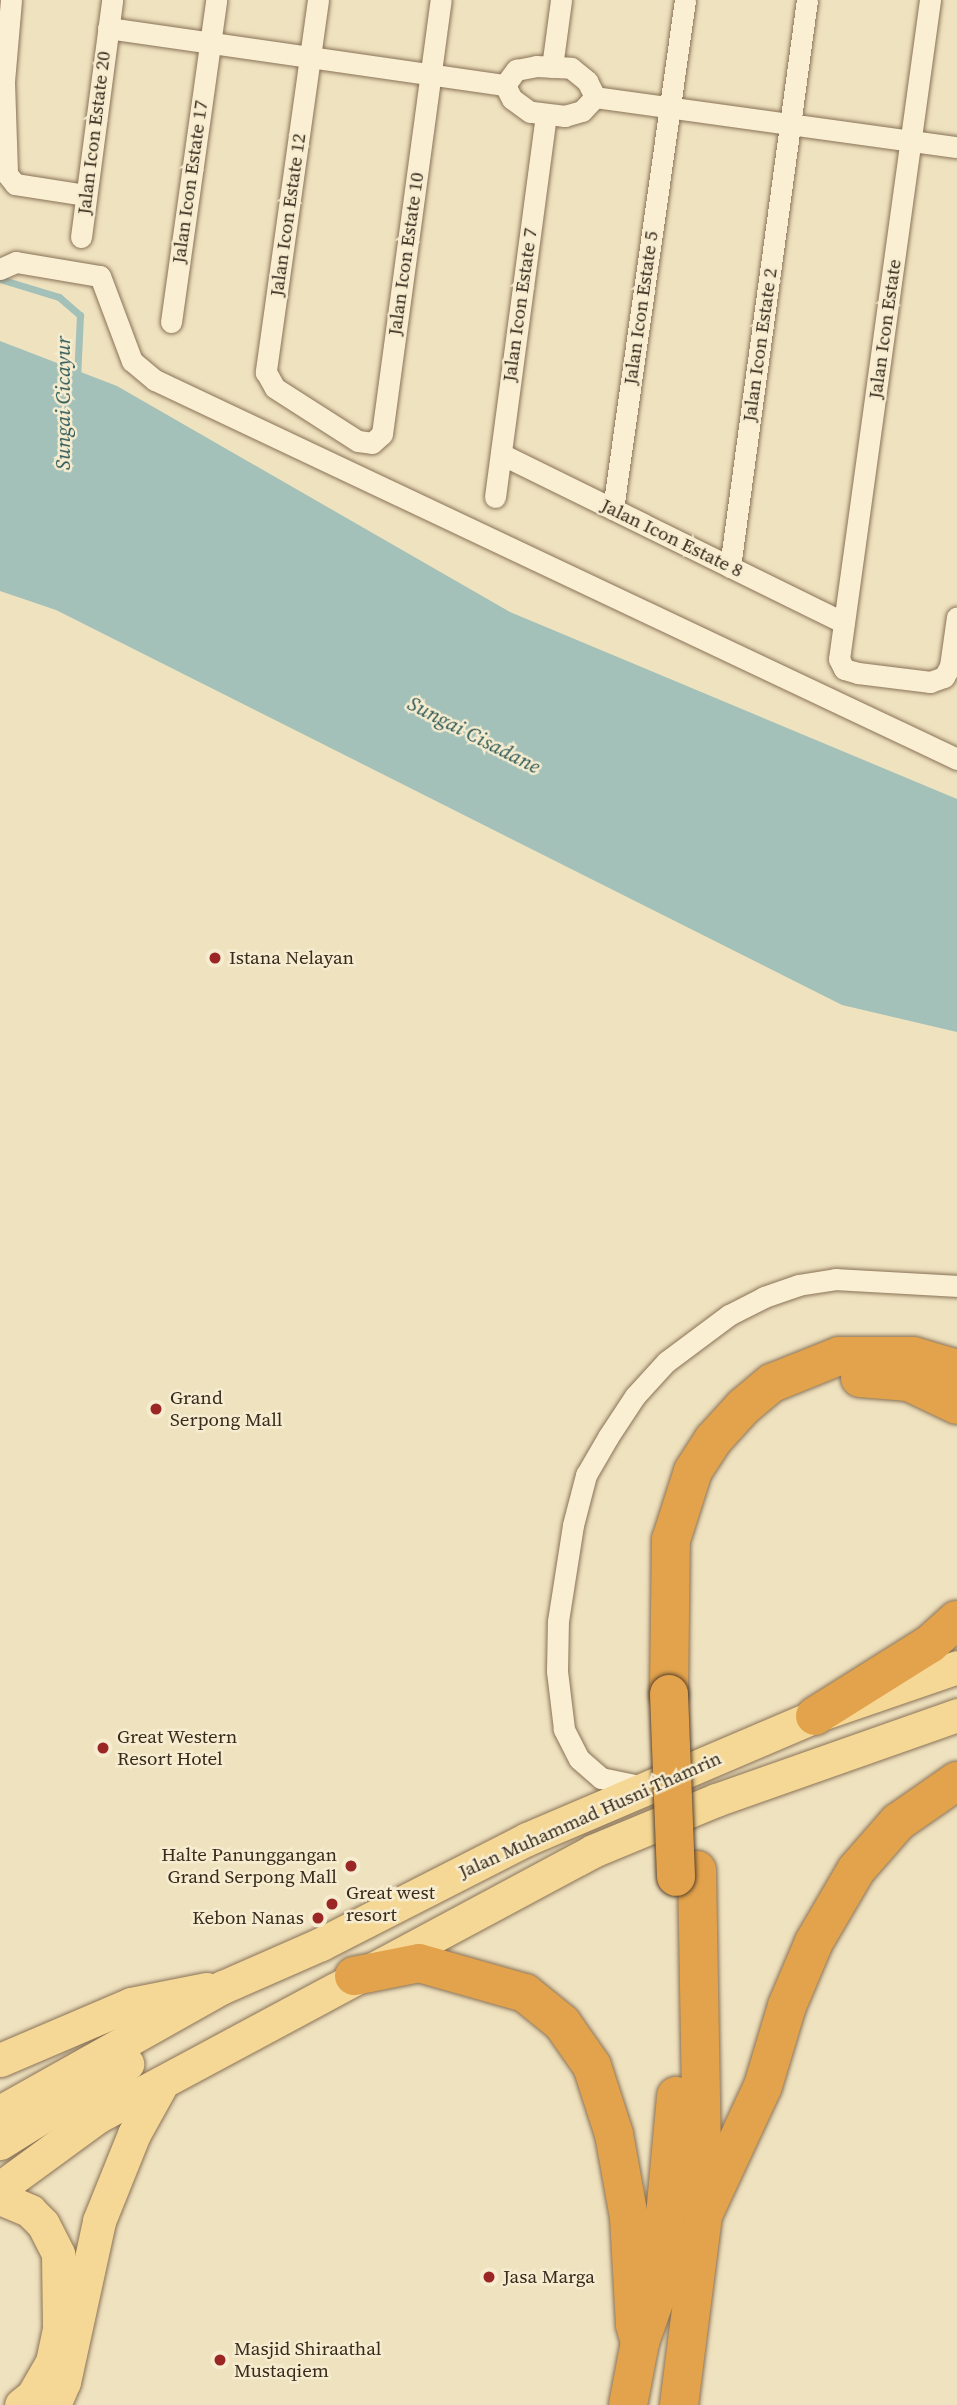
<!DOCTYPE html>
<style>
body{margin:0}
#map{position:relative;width:957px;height:2405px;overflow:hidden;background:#efe2bf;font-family:"Source Serif 4",serif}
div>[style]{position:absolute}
.water>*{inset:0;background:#a3c1b9}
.stream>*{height:7px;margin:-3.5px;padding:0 3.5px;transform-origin:3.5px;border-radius:3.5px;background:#a3c1b9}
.roads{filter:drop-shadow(0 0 2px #897257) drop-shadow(0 0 2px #897257)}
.minor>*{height:21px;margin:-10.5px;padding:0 10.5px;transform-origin:10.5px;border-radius:10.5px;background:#faefd3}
.primary>*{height:33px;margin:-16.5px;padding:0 16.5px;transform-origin:16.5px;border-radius:16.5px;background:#f5d895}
.motorway>*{height:38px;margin:-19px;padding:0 19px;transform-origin:19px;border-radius:19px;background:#e3a34c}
.bridges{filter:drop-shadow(0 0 2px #56402c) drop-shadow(0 0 2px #56402c)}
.motorway-bridge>*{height:38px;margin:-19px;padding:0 19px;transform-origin:19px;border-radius:19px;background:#e3a34c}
.dots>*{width:19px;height:19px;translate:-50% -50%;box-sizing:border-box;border:4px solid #f6eccf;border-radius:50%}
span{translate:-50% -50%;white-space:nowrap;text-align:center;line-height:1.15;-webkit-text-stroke:5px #f6eccf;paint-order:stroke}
.street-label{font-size:19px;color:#382a1c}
.poi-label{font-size:19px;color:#382a1c}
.left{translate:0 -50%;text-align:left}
.right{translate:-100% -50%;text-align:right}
.water-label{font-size:21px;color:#2b5856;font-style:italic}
</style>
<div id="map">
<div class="water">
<div style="clip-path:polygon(0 341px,117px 386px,510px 612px,957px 799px,957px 1032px,842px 1005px,56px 610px,0 591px)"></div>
</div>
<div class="stream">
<div style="left:0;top:279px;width:62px;rotate:17deg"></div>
<div style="left:59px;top:297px;width:28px;rotate:41deg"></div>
<div style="left:80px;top:315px;width:64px;rotate:92.7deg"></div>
</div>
<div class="roads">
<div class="minor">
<div style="left:11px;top:0;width:82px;rotate:94.9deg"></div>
<div style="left:4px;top:82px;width:92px;rotate:88.1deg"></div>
<div style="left:7px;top:174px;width:13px;rotate:51deg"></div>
<div style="left:15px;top:184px;width:72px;rotate:8.8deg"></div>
<div style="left:318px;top:0;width:376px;rotate:98deg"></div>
<div style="left:266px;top:372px;width:18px;rotate:61deg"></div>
<div style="left:275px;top:388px;width:98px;rotate:32.6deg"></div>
<div style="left:358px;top:441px;width:14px;rotate:8deg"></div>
<div style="left:372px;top:443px;width:13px;rotate:-42deg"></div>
<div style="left:382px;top:434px;width:438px;rotate:-82.3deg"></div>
<div style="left:930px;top:0;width:665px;rotate:97.86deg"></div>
<div style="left:839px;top:659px;width:11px;rotate:63deg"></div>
<div style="left:844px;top:669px;width:15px;rotate:16deg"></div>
<div style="left:858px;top:673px;width:73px;rotate:7.1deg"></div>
<div style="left:930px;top:682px;width:15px;rotate:-20deg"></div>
<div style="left:944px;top:677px;width:13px;rotate:-61deg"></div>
<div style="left:950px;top:666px;width:49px;rotate:-81.9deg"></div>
<div style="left:108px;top:28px;width:401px;rotate:8.2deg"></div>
<div style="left:536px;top:66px;width:35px;rotate:3deg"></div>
<div style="left:571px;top:68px;width:21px;rotate:39deg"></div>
<div style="left:587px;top:81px;width:18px;rotate:63deg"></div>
<div style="left:595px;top:97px;width:19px;rotate:133deg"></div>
<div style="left:582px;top:111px;width:18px;rotate:164deg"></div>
<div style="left:565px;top:116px;width:35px;rotate:-173deg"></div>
<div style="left:530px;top:112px;width:22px;rotate:-144deg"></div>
<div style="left:512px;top:99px;width:16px;rotate:-117deg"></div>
<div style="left:505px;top:85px;width:19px;rotate:-54deg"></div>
<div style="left:516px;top:70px;width:20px;rotate:-11deg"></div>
<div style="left:552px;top:67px;width:68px;rotate:-82.3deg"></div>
<div style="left:595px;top:97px;width:365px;rotate:7.9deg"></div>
<div style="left:81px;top:237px;width:239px;rotate:-82.5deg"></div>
<div style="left:0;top:269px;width:17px;rotate:-24deg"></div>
<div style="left:16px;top:262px;width:85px;rotate:9.5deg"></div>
<div style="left:100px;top:276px;width:91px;rotate:69.4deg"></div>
<div style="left:132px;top:361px;width:30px;rotate:40deg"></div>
<div style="left:155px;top:380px;width:887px;rotate:25.29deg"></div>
<div style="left:171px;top:322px;width:325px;rotate:-82deg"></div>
<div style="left:501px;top:454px;width:382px;rotate:26.2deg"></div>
<div style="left:495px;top:497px;width:386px;rotate:-82.4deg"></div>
<div style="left:613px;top:509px;width:514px;rotate:-81.95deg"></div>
<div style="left:730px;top:567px;width:572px;rotate:-82.27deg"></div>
<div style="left:644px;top:1787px;width:44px;rotate:-168.2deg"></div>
<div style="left:601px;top:1778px;width:29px;rotate:-139deg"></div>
<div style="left:579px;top:1759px;width:34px;rotate:-117deg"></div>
<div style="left:564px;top:1729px;width:58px;rotate:-96.9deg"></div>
<div style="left:557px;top:1671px;width:50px;rotate:-88.9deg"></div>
<div style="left:558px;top:1621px;width:97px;rotate:-81.1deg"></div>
<div style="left:573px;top:1525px;width:52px;rotate:-75.4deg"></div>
<div style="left:586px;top:1475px;width:44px;rotate:-59.9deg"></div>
<div style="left:608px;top:1437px;width:49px;rotate:-56.6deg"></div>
<div style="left:635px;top:1396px;width:46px;rotate:-47.6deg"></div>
<div style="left:666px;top:1362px;width:79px;rotate:-36.7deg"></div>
<div style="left:729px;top:1315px;width:39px;rotate:-27deg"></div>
<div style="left:764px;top:1297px;width:36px;rotate:-19deg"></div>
<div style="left:798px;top:1285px;width:38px;rotate:-9deg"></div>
<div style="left:836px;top:1279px;width:121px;rotate:3.3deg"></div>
</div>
<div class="primary">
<div style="left:0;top:2060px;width:142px;rotate:-23.1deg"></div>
<div style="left:131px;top:2004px;width:77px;rotate:-11.2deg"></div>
<div style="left:0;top:2112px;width:256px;rotate:-29.3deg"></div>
<div style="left:223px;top:1987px;width:107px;rotate:-23.7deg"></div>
<div style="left:321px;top:1944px;width:231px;rotate:-27deg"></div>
<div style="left:527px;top:1839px;width:313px;rotate:-23.1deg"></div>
<div style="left:815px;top:1716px;width:150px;rotate:-19deg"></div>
<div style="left:0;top:2143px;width:150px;rotate:-31.9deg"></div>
<div style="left:0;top:2188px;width:120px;rotate:-36.2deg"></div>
<div style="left:97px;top:2117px;width:563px;rotate:-28.2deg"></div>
<div style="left:593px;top:1851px;width:133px;rotate:-22.5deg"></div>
<div style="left:716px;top:1800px;width:256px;rotate:-19.4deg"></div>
<div style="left:0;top:2198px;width:33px;rotate:23deg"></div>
<div style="left:30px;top:2211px;width:18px;rotate:45deg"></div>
<div style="left:43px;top:2224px;width:34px;rotate:63deg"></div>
<div style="left:58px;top:2254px;width:75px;rotate:89.2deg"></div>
<div style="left:59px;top:2329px;width:34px;rotate:102deg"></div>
<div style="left:52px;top:2362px;width:39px;rotate:120deg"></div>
<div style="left:32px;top:2396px;width:14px;rotate:141deg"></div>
<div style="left:54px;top:2405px;width:25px;rotate:-67deg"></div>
<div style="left:64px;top:2382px;width:165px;rotate:-77.7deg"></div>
<div style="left:99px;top:2221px;width:94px;rotate:-68.1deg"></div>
<div style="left:134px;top:2134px;width:54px;rotate:-61deg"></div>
</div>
<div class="motorway">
<div style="left:860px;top:1378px;width:49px;rotate:4.7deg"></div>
<div style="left:909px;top:1382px;width:53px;rotate:25.6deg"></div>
<div style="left:669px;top:1694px;width:154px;rotate:-89.3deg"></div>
<div style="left:671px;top:1540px;width:72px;rotate:-72.3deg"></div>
<div style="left:693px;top:1471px;width:37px;rotate:-57deg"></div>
<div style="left:713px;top:1440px;width:45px;rotate:-47.7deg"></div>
<div style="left:743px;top:1407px;width:38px;rotate:-40deg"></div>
<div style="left:772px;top:1383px;width:72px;rotate:-21.9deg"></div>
<div style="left:839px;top:1356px;width:74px"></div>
<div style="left:913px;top:1356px;width:46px;rotate:16.5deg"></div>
<div style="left:815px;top:1716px;width:136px;rotate:-32.1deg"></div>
<div style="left:930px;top:1644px;width:36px;rotate:-42deg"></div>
<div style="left:354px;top:1976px;width:66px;rotate:-11.3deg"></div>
<div style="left:419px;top:1963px;width:110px;rotate:15.8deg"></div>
<div style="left:525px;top:1993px;width:48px;rotate:39deg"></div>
<div style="left:562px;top:2023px;width:52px;rotate:55.1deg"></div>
<div style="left:592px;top:2066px;width:71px;rotate:72.1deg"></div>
<div style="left:614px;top:2134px;width:84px;rotate:79.8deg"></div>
<div style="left:629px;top:2217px;width:108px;rotate:86.8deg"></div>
<div style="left:635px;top:2325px;width:18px;rotate:74deg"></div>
<div style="left:704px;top:2213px;width:140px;rotate:-65.1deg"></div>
<div style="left:763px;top:2086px;width:84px;rotate:-73.3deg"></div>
<div style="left:787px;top:2006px;width:69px;rotate:-67.1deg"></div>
<div style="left:814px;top:1942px;width:83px;rotate:-59.7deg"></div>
<div style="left:856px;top:1870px;width:64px;rotate:-48.8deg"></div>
<div style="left:898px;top:1822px;width:72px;rotate:-34.8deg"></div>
<div style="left:628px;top:2405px;width:64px;rotate:-79.2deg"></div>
<div style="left:640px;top:2342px;width:54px;rotate:-70.6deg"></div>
<div style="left:658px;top:2291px;width:196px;rotate:-84.7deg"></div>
<div style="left:679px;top:2405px;width:193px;rotate:-82.8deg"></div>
<div style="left:703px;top:2214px;width:344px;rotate:-91deg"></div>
</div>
</div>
<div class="bridges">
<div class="motorway-bridge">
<div style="left:669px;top:1694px;width:183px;rotate:87.8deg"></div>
</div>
</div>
<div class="dots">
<div style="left:215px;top:958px;background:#9a2625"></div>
<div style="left:156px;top:1409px;background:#9a2625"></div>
<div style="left:103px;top:1748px;background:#9a2625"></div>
<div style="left:351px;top:1866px;background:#9a2625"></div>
<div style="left:332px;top:1904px;background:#9a2625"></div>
<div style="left:318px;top:1918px;background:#9a2625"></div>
<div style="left:489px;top:2277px;background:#9a2625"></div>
<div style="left:220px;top:2360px;background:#9a2625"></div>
</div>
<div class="street-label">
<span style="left:94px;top:133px;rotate:-83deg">Jalan Icon Estate 20</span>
<span style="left:190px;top:182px;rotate:-82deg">Jalan Icon Estate 17</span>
<span style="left:288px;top:215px;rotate:-82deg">Jalan Icon Estate 12</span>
<span style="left:406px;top:254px;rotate:-82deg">Jalan Icon Estate 10</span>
<span style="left:520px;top:305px;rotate:-82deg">Jalan Icon Estate 7</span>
<span style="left:641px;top:308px;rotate:-82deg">Jalan Icon Estate 5</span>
<span style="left:885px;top:329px;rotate:-82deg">Jalan Icon Estate</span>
<span style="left:760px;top:345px;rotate:-82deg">Jalan Icon Estate 2</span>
<span style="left:672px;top:538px;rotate:26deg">Jalan Icon Estate 8</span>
<span style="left:590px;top:1815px;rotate:-24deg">Jalan Muhammad Husni Thamrin</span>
</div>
<div class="poi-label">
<span class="left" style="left:229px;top:958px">Istana Nelayan</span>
<span class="left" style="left:170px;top:1409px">Grand<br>Serpong Mall</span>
<span class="left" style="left:117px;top:1748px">Great Western<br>Resort Hotel</span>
<span class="right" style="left:337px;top:1866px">Halte Panunggangan<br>Grand Serpong Mall</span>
<span class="left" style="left:346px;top:1904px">Great west<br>resort</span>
<span class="right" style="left:304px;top:1918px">Kebon Nanas</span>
<span class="left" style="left:503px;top:2277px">Jasa Marga</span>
<span class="left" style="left:234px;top:2360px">Masjid Shiraathal<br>Mustaqiem</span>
</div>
<div class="water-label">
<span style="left:63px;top:403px;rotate:-90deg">Sungai Cicayur</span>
<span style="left:474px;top:735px;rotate:27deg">Sungai Cisadane</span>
</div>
</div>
